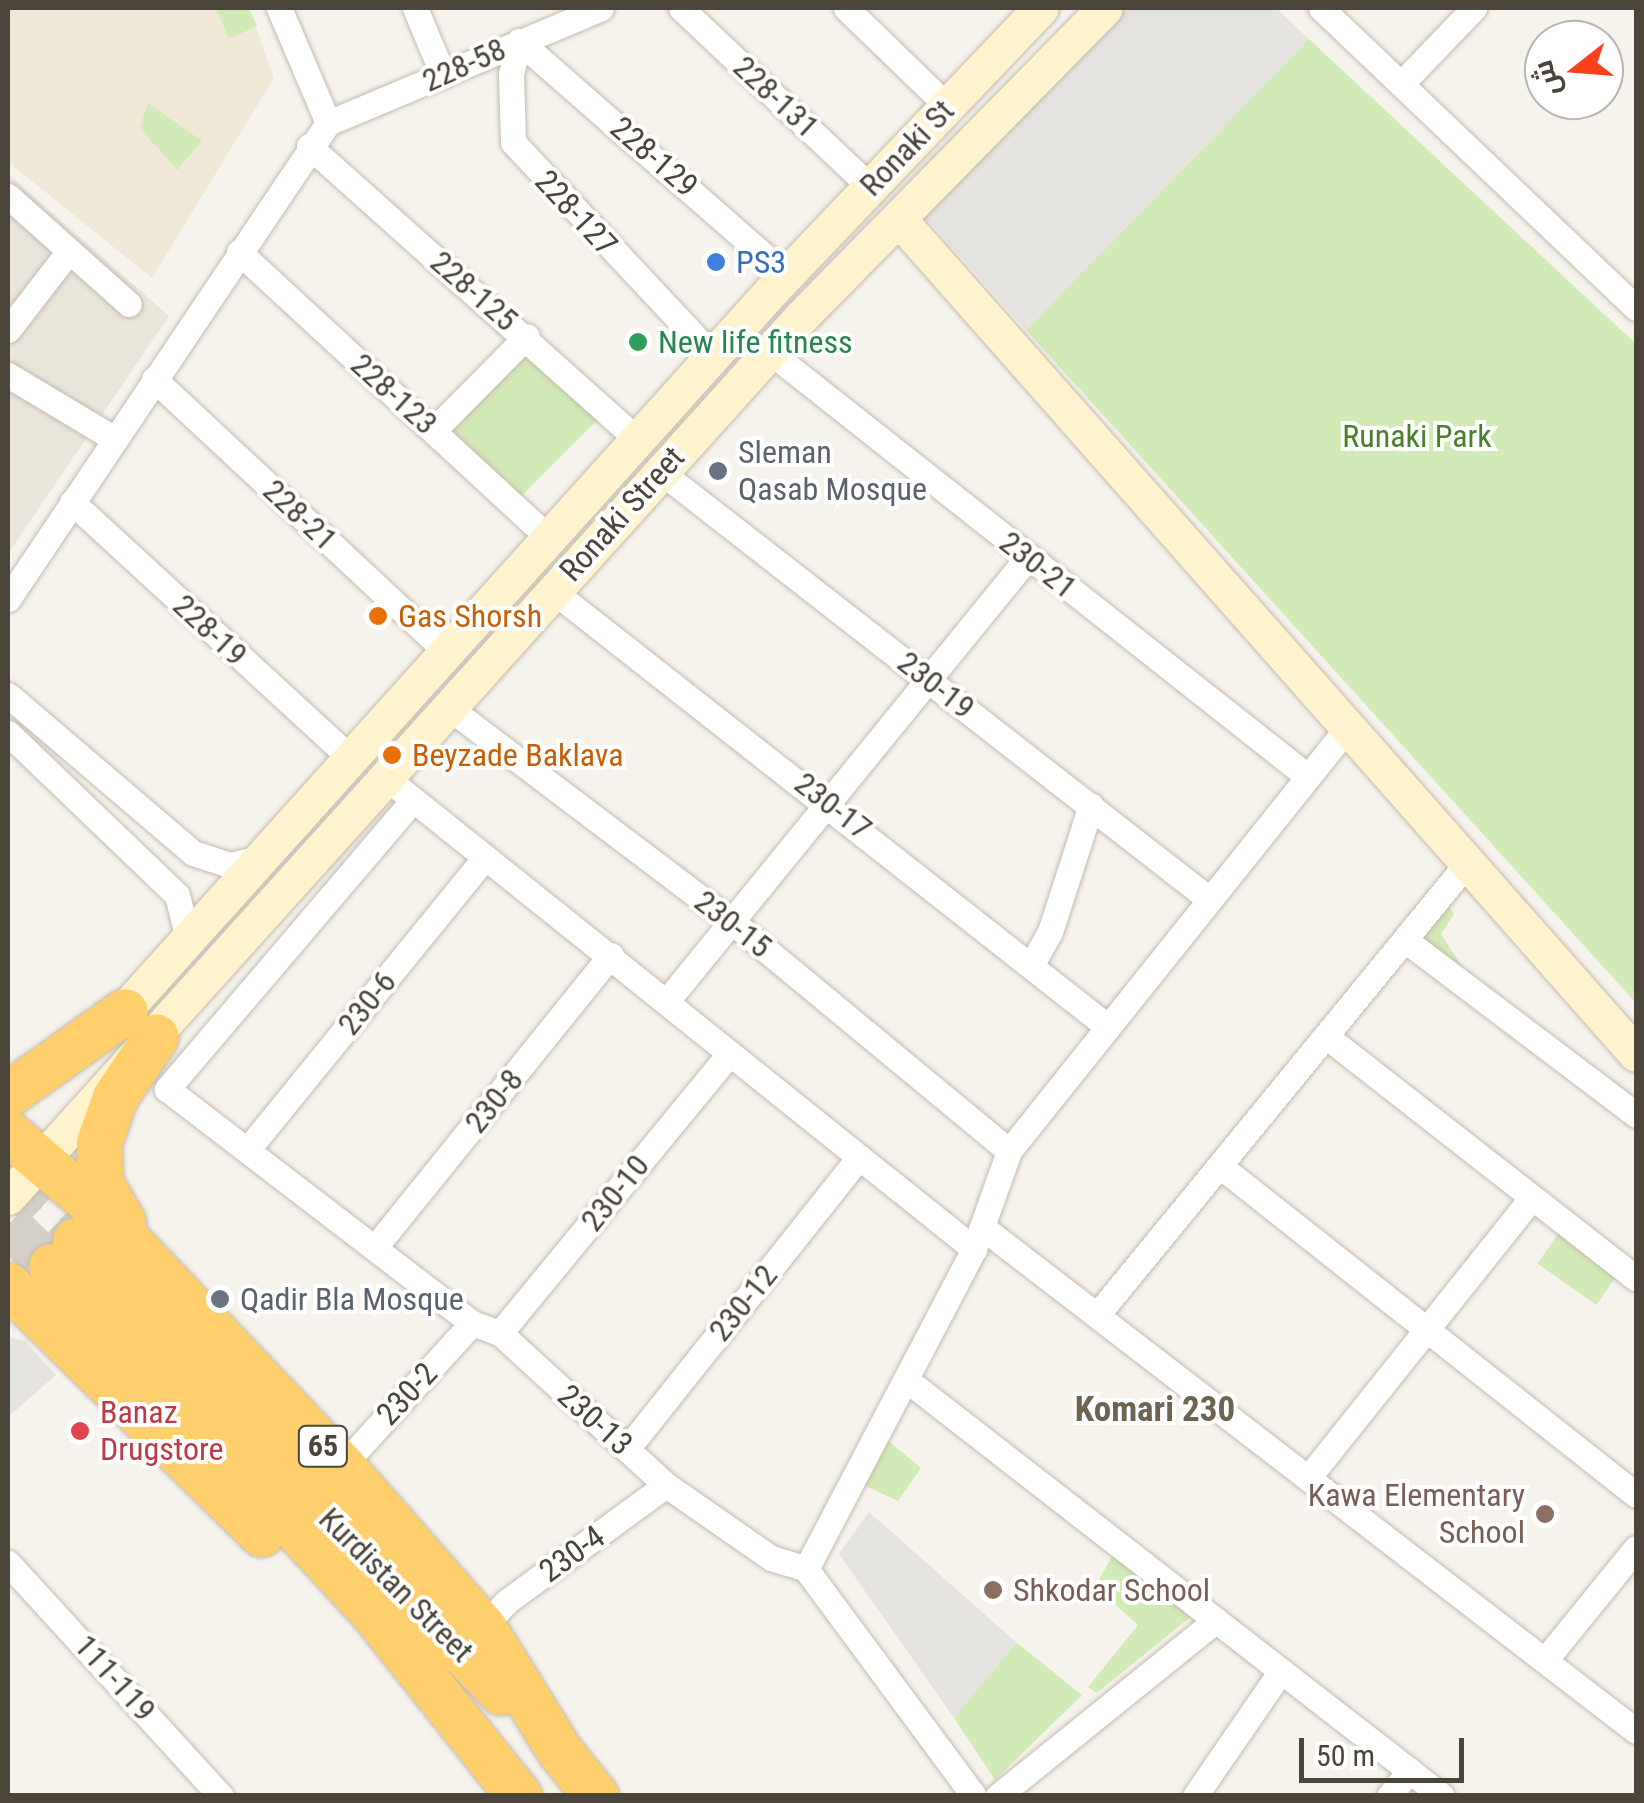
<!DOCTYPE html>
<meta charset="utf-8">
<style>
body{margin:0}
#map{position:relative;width:1644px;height:1803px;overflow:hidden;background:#f6f3ec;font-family:"Roboto Condensed",Cairo,sans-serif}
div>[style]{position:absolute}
.residential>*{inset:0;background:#eae5da}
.education>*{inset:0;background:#efe8d6}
.green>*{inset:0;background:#d2eab5;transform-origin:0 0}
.parking>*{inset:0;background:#e5e3e0}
.highway-tunnel>*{height:45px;margin-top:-22.5px;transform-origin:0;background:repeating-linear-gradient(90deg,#d4d0c8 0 45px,transparent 0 67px)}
.roads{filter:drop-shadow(0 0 2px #c2bbae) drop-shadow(0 0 2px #c2bbae)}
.street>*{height:25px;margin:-12.5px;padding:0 12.5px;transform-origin:12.5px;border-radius:12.5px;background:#fff}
.secondary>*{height:35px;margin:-17.5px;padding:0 17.5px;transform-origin:17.5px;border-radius:17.5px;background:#fff3cd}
.highway>*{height:45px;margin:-22.5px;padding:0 22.5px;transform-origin:22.5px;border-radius:22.5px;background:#ffcf6e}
.dots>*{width:28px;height:28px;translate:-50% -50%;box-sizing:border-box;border:5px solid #fff;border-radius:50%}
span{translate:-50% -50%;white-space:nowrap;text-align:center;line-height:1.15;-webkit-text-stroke:8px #fff;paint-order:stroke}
.shield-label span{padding:2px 8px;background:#fff;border:2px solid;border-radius:8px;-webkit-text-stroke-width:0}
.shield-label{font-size:30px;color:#4b4439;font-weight:700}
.street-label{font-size:32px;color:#4b4439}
.shop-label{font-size:32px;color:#366cbe}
.left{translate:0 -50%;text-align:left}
.leisure-label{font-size:32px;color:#27864d}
.park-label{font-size:32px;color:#4a7f2a}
.worship-label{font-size:32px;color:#5b616d}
.food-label{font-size:32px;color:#c56008}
.health-label{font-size:32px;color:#be3a42}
.education-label{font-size:32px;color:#785e54}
.right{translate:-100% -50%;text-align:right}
.neighbourhood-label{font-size:35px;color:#6e6250;font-weight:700}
.frame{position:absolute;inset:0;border:10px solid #4b4439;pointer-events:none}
.north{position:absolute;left:1524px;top:20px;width:100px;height:100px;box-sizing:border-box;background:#fff;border:2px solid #b7b4b0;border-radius:50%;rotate:253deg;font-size:28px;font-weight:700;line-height:40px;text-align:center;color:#4b4439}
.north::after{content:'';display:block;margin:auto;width:35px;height:45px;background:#fc3f1d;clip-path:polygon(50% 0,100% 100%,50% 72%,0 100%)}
.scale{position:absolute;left:1299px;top:1738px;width:165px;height:45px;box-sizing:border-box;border:5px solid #4b4439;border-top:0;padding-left:12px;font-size:30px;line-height:35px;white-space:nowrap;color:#4b4439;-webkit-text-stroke:8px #fff;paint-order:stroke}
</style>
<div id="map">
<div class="residential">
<div style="clip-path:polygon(8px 174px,169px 316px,8px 554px)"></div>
</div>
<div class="education">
<div style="clip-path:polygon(8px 8px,249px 8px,274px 78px,152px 278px,8px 162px)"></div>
</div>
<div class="green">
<div style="clip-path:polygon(216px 8px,249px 8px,257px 26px,229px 39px)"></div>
<div style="clip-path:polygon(1309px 39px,1636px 344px,1636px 1003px,1026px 330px)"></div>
<div style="clip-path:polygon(148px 103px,202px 141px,177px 170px,140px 128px)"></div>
<div style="left:526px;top:343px;width:105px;height:117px;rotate:45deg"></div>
<div style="clip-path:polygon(1447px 904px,1454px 914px,1441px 934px,1466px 973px,1421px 940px)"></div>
<div style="left:1561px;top:1230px;width:72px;height:41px;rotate:35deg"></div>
<div style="clip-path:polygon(884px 1437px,921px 1468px,898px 1501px,857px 1482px)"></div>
<div style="clip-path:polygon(1112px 1556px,1194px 1614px,1097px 1693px,1088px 1687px,1138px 1625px,1095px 1587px)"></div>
<div style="clip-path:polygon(1016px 1642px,1082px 1695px,995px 1780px,954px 1718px)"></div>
</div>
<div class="parking">
<div style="clip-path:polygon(1125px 8px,1276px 8px,1309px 39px,1026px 330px,925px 217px)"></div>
<div style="clip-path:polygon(8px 1337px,25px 1341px,56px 1375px,8px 1417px)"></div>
<div style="clip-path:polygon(869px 1512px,1016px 1642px,954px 1718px,839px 1554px)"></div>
</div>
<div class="highway-tunnel">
<div style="left:8px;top:1177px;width:92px;rotate:43.2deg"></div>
<div style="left:8px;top:1224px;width:60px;rotate:44.3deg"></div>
</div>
<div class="roads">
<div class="street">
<div style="left:279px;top:8px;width:125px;rotate:66.9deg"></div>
<div style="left:415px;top:8px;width:73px;rotate:67.3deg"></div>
<div style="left:681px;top:8px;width:260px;rotate:43.4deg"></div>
<div style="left:846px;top:8px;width:141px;rotate:44.1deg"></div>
<div style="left:1321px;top:8px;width:435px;rotate:43.6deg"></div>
<div style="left:1403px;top:82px;width:103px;rotate:-46.2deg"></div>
<div style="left:309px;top:146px;width:440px;rotate:41.8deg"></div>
<div style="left:8px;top:196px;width:162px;rotate:41.8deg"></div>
<div style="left:239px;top:252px;width:420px;rotate:42.7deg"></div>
<div style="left:8px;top:330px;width:100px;rotate:-52.3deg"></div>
<div style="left:770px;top:352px;width:684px;rotate:38.29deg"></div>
<div style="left:712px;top:355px;width:291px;rotate:-133.1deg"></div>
<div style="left:513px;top:142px;width:68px;rotate:-91.7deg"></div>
<div style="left:511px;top:74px;width:34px;rotate:-76deg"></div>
<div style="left:519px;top:41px;width:355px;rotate:41.2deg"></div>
<div style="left:8px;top:375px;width:125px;rotate:30.9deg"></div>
<div style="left:154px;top:379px;width:398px;rotate:43deg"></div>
<div style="left:434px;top:430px;width:132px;rotate:-45.3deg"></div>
<div style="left:661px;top:472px;width:695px;rotate:37.93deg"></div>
<div style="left:72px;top:502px;width:377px;rotate:42.6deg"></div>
<div style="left:553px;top:591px;width:706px;rotate:38.15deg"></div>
<div style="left:8px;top:599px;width:574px;rotate:-56.09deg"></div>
<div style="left:328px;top:123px;width:296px;rotate:-22.8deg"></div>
<div style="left:8px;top:695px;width:243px;rotate:40.5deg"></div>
<div style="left:193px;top:853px;width:39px;rotate:18deg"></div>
<div style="left:230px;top:865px;width:27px;rotate:-13deg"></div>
<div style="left:448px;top:707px;width:355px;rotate:37.1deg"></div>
<div style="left:731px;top:921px;width:361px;rotate:39.6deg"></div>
<div style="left:8px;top:733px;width:234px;rotate:43.8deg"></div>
<div style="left:177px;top:895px;width:41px;rotate:76deg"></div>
<div style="left:400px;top:789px;width:736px;rotate:38.71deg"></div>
<div style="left:413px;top:800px;width:380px;rotate:130.4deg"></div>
<div style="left:167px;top:1089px;width:384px;rotate:37.5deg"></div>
<div style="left:472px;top:1323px;width:30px;rotate:20deg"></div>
<div style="left:500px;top:1333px;width:225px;rotate:42.5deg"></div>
<div style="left:666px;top:1485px;width:128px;rotate:34.8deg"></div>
<div style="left:771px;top:1558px;width:37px;rotate:17deg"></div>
<div style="left:806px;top:1569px;width:282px;rotate:53.5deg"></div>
<div style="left:1405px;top:940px;width:290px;rotate:37.1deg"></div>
<div style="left:1032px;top:964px;width:37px;rotate:-61deg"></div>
<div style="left:1050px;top:932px;width:133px;rotate:-72.1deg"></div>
<div style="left:666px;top:1002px;width:574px;rotate:-50.87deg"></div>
<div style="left:1327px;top:1037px;width:392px;rotate:38deg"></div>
<div style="left:248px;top:1149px;width:376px;rotate:-50.9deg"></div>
<div style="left:1220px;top:1166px;width:530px;rotate:38.34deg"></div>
<div style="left:982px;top:1227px;width:826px;rotate:37.62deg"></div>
<div style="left:376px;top:1246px;width:374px;rotate:-51.1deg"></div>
<div style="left:1097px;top:1315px;width:586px;rotate:-50.68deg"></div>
<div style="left:500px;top:1333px;width:362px;rotate:-50.6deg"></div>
<div style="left:908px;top:1381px;width:676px;rotate:37.85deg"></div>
<div style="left:627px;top:1449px;width:373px;rotate:-51.5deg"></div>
<div style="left:342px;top:1466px;width:193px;rotate:-47.7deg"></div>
<div style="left:1308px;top:1478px;width:359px;rotate:-51.4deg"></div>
<div style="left:8px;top:1563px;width:316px;rotate:47.6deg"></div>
<div style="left:806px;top:1569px;width:361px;rotate:-62.3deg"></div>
<div style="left:974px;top:1249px;width:104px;rotate:-70.3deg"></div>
<div style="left:1009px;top:1151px;width:543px;rotate:-51.36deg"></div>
<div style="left:483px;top:1627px;width:34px;rotate:-47deg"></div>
<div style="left:506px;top:1602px;width:198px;rotate:-36.2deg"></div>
<div style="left:1545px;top:1660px;width:144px;rotate:-50.9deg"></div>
<div style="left:998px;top:1796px;width:280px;rotate:-38.9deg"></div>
<div style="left:1195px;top:1796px;width:152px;rotate:-55.5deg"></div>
<div style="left:1389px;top:1796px;width:33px;rotate:-51deg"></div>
</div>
<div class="secondary">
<div style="left:898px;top:218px;width:1115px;rotate:48.56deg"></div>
<div style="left:108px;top:1028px;width:994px;rotate:-48.02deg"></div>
<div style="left:773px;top:289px;width:388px;rotate:-46.4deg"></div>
<div style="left:8px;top:1197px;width:1185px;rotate:-47.98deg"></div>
<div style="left:801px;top:317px;width:433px;rotate:-45.5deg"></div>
</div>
<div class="highway">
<div style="left:8px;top:1094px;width:143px;rotate:-35.4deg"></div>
<div style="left:8px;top:1133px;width:118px;rotate:40.2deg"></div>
<div style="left:98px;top:1209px;width:354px;rotate:46.5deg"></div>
<div style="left:342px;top:1466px;width:214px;rotate:48.8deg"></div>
<div style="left:483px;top:1627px;width:145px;rotate:58.3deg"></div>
<div style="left:559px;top:1750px;width:59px;rotate:51.2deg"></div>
<div style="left:123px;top:1222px;width:46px;rotate:-119.9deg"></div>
<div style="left:100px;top:1182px;width:40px;rotate:-91.4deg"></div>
<div style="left:99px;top:1142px;width:48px;rotate:-70.4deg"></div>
<div style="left:115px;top:1097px;width:73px;rotate:-56.1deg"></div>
<div style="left:75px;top:1240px;width:348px;rotate:47.6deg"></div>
<div style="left:310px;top:1497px;width:273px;rotate:45.6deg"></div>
<div style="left:51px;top:1266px;width:470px;rotate:47.1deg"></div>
<div style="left:371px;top:1610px;width:238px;rotate:51.5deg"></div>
<div style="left:8px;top:1285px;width:355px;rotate:44.5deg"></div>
</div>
</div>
<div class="dots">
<div style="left:716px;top:262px;background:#3f7fe0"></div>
<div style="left:638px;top:342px;background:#2e9e5b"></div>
<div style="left:718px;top:471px;background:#6b7280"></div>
<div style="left:378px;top:616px;background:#e8710a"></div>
<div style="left:392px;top:755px;background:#e8710a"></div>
<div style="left:220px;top:1299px;background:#6b7280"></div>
<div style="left:80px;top:1431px;background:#e0444e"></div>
<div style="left:1545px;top:1514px;background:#8d6e63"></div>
<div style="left:993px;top:1590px;background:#8d6e63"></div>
</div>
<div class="shield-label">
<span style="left:323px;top:1446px">65</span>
</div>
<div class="street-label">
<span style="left:464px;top:65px;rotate:-24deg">228-58</span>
<span style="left:776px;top:97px;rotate:43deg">228-131</span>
<span style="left:907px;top:148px;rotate:-46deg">Ronaki St</span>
<span style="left:654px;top:157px;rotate:41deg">228-129</span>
<span style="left:576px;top:213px;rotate:47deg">228-127</span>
<span style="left:474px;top:291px;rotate:41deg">228-125</span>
<span style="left:394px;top:394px;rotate:42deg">228-123</span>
<span style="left:622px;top:514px;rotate:-48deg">Ronaki Street</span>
<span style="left:300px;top:515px;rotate:43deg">228-21</span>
<span style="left:1038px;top:565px;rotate:38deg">230-21</span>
<span style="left:210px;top:630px;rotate:43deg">228-19</span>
<span style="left:936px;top:685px;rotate:38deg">230-19</span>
<span style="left:833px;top:806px;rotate:38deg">230-17</span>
<span style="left:733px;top:924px;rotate:38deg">230-15</span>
<span style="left:367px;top:1003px;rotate:-51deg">230-6</span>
<span style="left:494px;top:1101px;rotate:-51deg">230-8</span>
<span style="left:615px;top:1193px;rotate:-51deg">230-10</span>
<span style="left:743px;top:1303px;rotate:-51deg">230-12</span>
<span style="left:407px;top:1394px;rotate:-47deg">230-2</span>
<span style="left:595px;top:1420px;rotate:42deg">230-13</span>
<span style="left:572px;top:1554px;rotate:-36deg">230-4</span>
<span style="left:396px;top:1585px;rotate:45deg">Kurdistan Street</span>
<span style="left:115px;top:1678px;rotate:48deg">111-119</span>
</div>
<div class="shop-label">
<span class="left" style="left:736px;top:262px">PS3</span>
</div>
<div class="leisure-label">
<span class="left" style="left:658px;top:342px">New life fitness</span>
</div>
<div class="park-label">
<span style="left:1417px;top:436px">Runaki Park</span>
</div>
<div class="worship-label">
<span class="left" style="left:738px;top:471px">Sleman<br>Qasab Mosque</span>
<span class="left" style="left:240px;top:1299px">Qadir Bla Mosque</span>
</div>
<div class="food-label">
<span class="left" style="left:398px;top:616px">Gas Shorsh</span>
<span class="left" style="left:412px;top:755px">Beyzade Baklava</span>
</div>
<div class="health-label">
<span class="left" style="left:100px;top:1431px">Banaz<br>Drugstore</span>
</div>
<div class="education-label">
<span class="right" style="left:1525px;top:1514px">Kawa Elementary<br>School</span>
<span class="left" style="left:1013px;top:1590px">Shkodar School</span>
</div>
<div class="neighbourhood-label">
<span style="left:1155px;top:1410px">Komari 230</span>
</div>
<div class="frame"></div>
<div class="north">ش</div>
<div class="scale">50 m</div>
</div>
